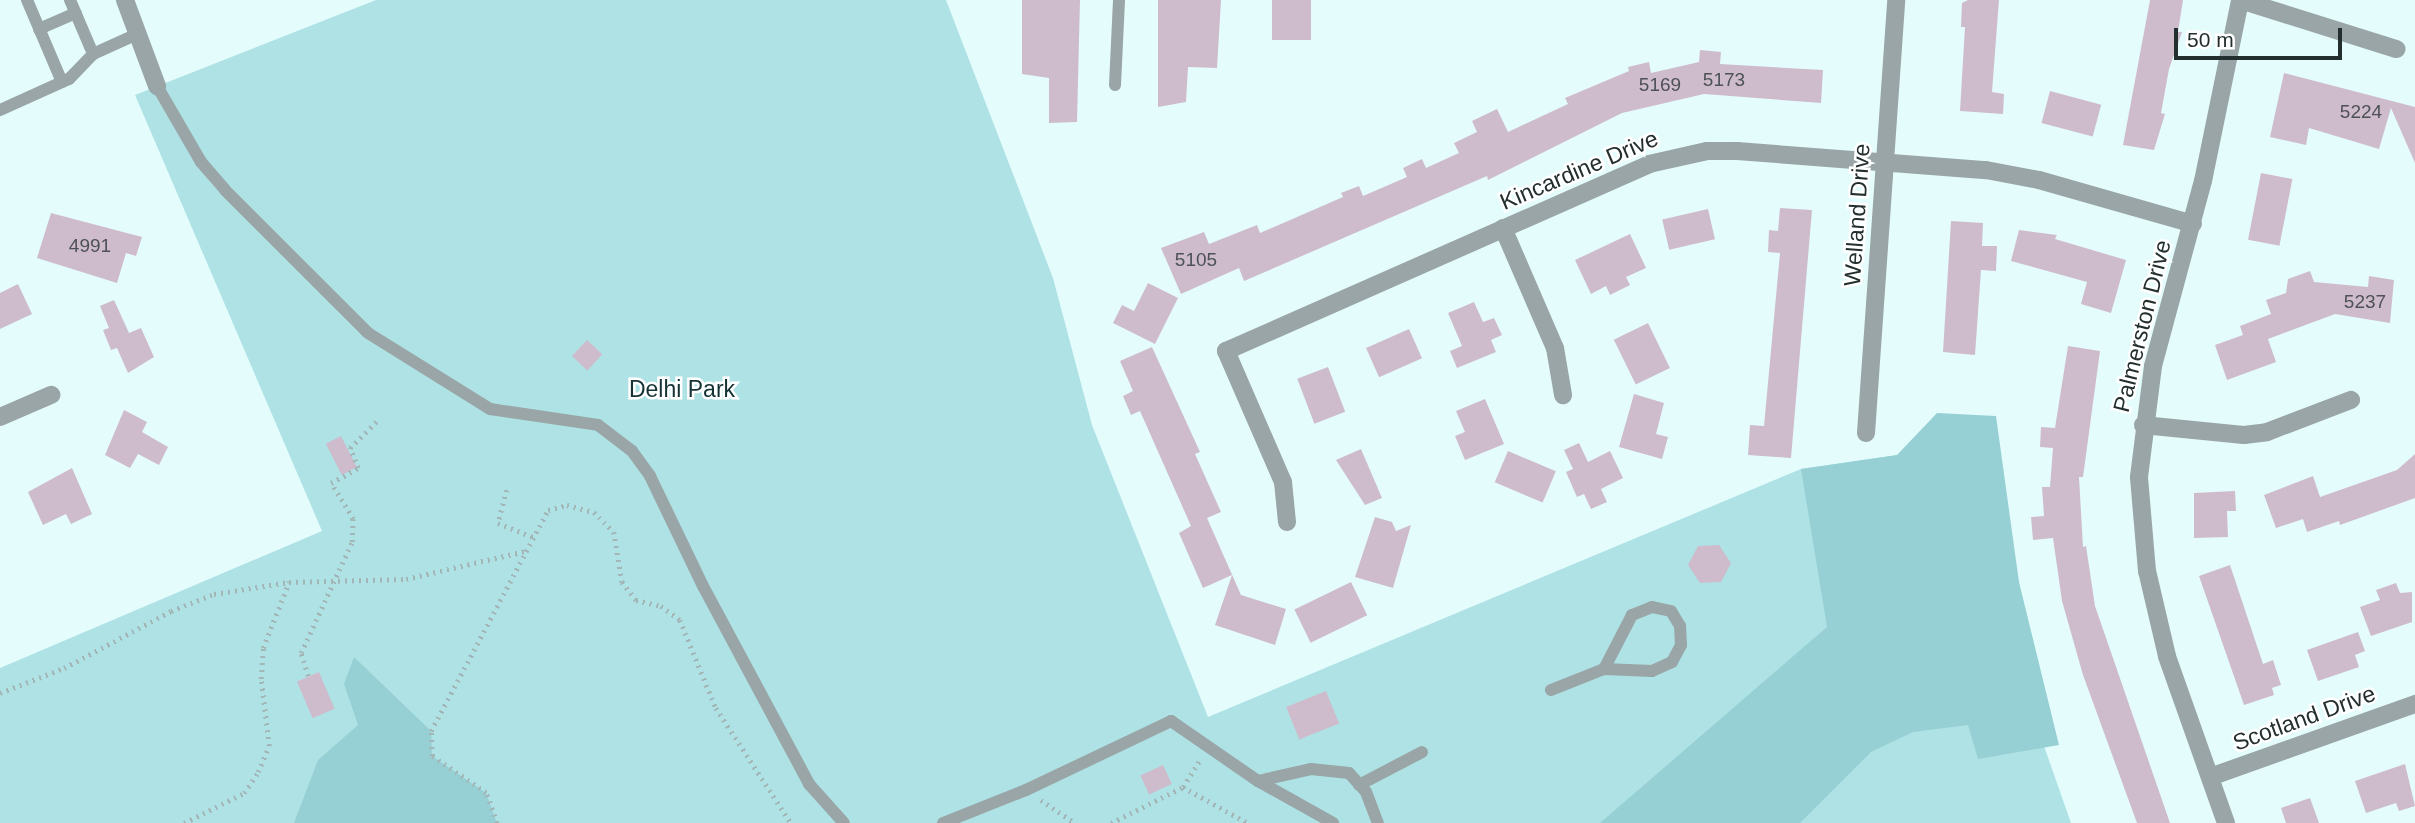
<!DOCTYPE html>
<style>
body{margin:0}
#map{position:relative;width:2415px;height:823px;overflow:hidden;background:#e5fcfd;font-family:Arial,sans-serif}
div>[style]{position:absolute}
.green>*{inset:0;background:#afe2e5}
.forest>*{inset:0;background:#96d0d4}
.building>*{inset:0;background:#cebccd;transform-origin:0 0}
.path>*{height:4.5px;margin-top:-2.25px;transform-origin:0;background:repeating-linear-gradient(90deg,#a3b6b7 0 2px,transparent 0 7px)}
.service>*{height:12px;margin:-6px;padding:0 6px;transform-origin:6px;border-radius:6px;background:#99a5a6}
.minor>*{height:18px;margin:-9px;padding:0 9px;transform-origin:9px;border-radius:9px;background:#99a5a6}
span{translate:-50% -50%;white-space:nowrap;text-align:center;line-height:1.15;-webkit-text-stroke:5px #fff;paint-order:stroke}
.number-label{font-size:19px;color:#4e5256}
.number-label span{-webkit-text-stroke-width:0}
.street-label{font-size:23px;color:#232e2e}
.park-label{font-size:23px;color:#153234}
.scale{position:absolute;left:2174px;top:28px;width:168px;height:32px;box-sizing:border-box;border:4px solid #232e2e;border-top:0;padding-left:9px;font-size:21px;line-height:24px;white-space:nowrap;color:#232e2e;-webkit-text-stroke:5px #fff;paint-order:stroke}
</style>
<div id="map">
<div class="green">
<div style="clip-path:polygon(376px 0,946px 0,1053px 278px,1092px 425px,1208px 717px,1801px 469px,1940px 449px,2071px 823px,0 823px,0 668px,322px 531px,135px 95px)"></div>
</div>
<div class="forest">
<div style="clip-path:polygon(1937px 413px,1996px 416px,2019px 582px,2059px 745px,1978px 759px,1968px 725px,1913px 732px,1871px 752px,1800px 823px,1600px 823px,1827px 627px,1801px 469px,1897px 455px)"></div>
<div style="clip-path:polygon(354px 657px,431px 731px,432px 756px,486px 793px,497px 823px,294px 823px,318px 760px,358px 725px,344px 684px)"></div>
</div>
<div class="building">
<div style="clip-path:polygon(1022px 0,1080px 0,1077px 122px,1049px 123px,1049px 78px,1022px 74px)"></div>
<div style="clip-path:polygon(1158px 0,1221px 0,1217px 68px,1188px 67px,1186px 102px,1158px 107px)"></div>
<div style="left:1272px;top:0;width:39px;height:40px"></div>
<div style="clip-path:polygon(1968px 0,1999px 0,1992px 92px,2004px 94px,2003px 114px,1960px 111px,1965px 27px,1961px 27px,1962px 3px)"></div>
<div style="clip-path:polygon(2150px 0,2183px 0,2178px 32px,2182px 32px,2169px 69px,2161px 113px,2165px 114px,2154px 150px,2123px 145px)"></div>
<div style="clip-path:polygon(1700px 50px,1721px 52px,1720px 64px,1823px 70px,1821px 103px,1704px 94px,1622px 113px,1488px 180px,1487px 176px,1244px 281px,1239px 268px,1181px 294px,1161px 248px,1204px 232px,1209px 244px,1257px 225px,1260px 233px,1343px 197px,1341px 193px,1359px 186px,1363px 196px,1407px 177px,1403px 168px,1422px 159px,1426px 168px,1459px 153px,1454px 143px,1477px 132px,1472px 121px,1497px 109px,1508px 132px,1568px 104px,1565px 98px,1629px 71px,1628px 67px,1649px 62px,1651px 73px,1699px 62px)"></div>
<div style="clip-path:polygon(2284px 73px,2415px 107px,2415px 163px,2391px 108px,2379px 149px,2309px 128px,2306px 145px,2270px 137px)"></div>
<div style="left:2050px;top:91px;width:53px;height:33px;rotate:15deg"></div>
<div style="left:2261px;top:173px;width:32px;height:68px;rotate:11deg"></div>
<div style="clip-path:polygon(1780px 208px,1812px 210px,1791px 458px,1748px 455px,1750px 425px,1764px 426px,1780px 253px,1768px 252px,1769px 230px,1778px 231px)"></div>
<div style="left:1708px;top:209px;width:31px;height:47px;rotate:77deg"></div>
<div style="clip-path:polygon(51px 213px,142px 237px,136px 256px,126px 253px,117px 283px,37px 258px)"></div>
<div style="clip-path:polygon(1951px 221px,1983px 223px,1982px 246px,1997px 246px,1996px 271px,1981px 270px,1975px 355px,1943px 352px)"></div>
<div style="clip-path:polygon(2019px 230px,2057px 235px,2055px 239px,2126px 260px,2111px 313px,2081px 304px,2087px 282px,2011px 261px)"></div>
<div style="clip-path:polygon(1630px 234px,1646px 268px,1626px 277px,1630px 285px,1610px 295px,1606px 286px,1591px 294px,1575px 260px)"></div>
<div style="clip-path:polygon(2310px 271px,2314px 282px,2368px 287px,2369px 276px,2394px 280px,2390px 323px,2335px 314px,2268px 339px,2276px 362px,2227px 380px,2215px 345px,2243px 335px,2240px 326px,2271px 314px,2266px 300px,2286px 293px,2288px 279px)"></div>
<div style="clip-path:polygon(1148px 283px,1178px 298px,1155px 344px,1113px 323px,1122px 305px,1134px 311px)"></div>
<div style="clip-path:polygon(18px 284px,32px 314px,0 329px,0 293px)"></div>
<div style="clip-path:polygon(114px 300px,129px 333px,141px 328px,154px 357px,128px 373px,117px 348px,111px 350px,103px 330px,109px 328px,100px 306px)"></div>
<div style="clip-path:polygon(1474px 302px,1483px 322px,1494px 318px,1502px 335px,1491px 340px,1496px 352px,1457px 368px,1450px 351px,1462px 346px,1448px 313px)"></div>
<div style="left:1648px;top:323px;width:50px;height:38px;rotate:64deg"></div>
<div style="left:1409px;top:329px;width:32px;height:47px;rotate:66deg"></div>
<div style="left:587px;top:340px;width:21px;height:22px;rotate:43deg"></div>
<div style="clip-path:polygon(2068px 346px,2100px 351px,2083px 477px,2079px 477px,2083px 547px,2086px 546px,2095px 606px,2170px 823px,2137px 823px,2083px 675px,2062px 601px,2053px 538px,2033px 540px,2031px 517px,2044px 516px,2042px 487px,2050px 487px,2053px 448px,2040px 447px,2041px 427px,2055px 428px)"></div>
<div style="clip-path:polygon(1152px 347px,1200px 452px,1195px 454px,1221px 512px,1207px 518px,1241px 595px,1286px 609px,1275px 645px,1215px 625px,1232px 575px,1203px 588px,1179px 533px,1191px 526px,1140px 411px,1131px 415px,1123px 396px,1133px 391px,1120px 361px)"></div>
<div style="left:1328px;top:367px;width:48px;height:33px;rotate:69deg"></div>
<div style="clip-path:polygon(1634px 394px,1664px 403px,1656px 434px,1668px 437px,1662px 459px,1619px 447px)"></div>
<div style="clip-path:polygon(1485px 399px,1504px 444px,1465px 460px,1455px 436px,1465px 432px,1456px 411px)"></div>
<div style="clip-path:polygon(124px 410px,147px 422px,142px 432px,168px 447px,159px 465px,138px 454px,130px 468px,105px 455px)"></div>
<div style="left:341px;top:436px;width:35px;height:17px;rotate:63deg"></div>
<div style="clip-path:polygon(1579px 443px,1588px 462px,1610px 451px,1623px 478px,1601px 489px,1607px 502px,1591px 509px,1584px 494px,1577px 497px,1566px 472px,1573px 469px,1564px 450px)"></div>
<div style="clip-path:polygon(1361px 449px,1382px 498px,1365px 505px,1336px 460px)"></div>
<div style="left:1508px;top:451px;width:52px;height:34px;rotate:23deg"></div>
<div style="clip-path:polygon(2415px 454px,2415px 498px,2340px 525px,2339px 521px,2307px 532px,2303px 519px,2276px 528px,2264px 495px,2313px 476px,2320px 497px,2397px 470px)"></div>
<div style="clip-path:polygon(72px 468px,92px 514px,71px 524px,66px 514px,43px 525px,28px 492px)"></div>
<div style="clip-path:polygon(2235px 491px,2236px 511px,2227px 511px,2228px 537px,2194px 538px,2194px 493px)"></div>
<div style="clip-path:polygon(1375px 517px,1392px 522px,1396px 531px,1411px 525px,1393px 588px,1355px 577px)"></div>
<div style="clip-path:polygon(1719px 545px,1731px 563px,1721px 582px,1700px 583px,1688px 565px,1698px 546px)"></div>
<div style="clip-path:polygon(2230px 565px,2263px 664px,2273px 660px,2281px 685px,2272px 688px,2274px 695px,2244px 705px,2199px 576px)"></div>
<div style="left:1351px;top:582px;width:37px;height:63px;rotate:64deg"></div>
<div style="clip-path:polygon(2396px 583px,2400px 593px,2412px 592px,2412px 622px,2371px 636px,2360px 607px,2380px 600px,2376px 590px)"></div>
<div style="clip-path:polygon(2358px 632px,2365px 651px,2355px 655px,2359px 667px,2318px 681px,2307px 650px)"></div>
<div style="left:319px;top:672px;width:40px;height:24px;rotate:67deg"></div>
<div style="left:1326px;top:691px;width:35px;height:43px;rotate:68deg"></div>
<div style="clip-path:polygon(2405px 764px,2415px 806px,2399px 811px,2396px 803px,2366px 813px,2355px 781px)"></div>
<div style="left:1163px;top:765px;width:21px;height:25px;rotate:65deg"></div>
<div style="clip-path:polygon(2310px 798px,2319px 823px,2286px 823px,2281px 808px)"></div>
</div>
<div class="path">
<div style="left:507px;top:490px;width:34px;rotate:105deg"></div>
<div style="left:498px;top:523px;width:38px;rotate:22deg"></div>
<div style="left:308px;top:676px;width:24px;rotate:-107deg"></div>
<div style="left:301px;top:653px;width:122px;rotate:-65.3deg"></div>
<div style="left:352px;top:542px;width:23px;rotate:-88deg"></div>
<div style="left:353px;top:519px;width:42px;rotate:-121.4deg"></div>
<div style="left:331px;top:483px;width:31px;rotate:-29deg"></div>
<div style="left:358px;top:468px;width:22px;rotate:-112deg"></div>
<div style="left:350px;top:448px;width:42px;rotate:-45deg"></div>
<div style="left:0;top:693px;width:69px;rotate:-21.3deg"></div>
<div style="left:64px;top:668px;width:121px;rotate:-28deg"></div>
<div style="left:171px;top:611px;width:46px;rotate:-21.6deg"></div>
<div style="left:214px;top:594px;width:76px;rotate:-9.1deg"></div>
<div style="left:289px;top:582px;width:117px;rotate:-1.5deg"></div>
<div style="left:406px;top:579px;width:122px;rotate:-13.2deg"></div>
<div style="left:1183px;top:787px;width:74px;rotate:29deg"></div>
<div style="left:1041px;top:800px;width:41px;rotate:34.1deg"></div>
<div style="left:184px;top:823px;width:67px;rotate:-26.6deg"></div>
<div style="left:244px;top:793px;width:25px;rotate:-56deg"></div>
<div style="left:258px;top:772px;width:28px;rotate:-67deg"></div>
<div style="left:269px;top:746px;width:67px;rotate:-96.8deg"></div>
<div style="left:261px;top:679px;width:31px;rotate:-86deg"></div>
<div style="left:263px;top:648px;width:71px;rotate:-68.5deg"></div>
<div style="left:497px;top:823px;width:32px;rotate:-110deg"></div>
<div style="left:486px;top:793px;width:65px;rotate:-145.6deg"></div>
<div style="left:432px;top:756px;width:25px;rotate:-92deg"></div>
<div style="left:431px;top:731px;width:250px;rotate:-62.1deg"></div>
<div style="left:548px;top:510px;width:20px;rotate:-15deg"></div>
<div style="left:567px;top:505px;width:28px;rotate:15deg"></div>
<div style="left:594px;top:512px;width:28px;rotate:45deg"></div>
<div style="left:614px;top:532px;width:51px;rotate:80.9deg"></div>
<div style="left:622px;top:582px;width:23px;rotate:52deg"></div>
<div style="left:636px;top:600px;width:26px;rotate:13deg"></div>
<div style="left:661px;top:606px;width:24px;rotate:36deg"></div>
<div style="left:680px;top:620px;width:95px;rotate:67.8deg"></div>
<div style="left:716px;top:708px;width:137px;rotate:56.9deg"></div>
<div style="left:1111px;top:823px;width:80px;rotate:-26.6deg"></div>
<div style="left:1183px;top:787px;width:31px;rotate:-58deg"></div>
</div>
<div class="service">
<div style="left:27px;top:0;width:89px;rotate:66.9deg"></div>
<div style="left:70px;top:0;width:59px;rotate:66.9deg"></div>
<div style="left:39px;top:29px;width:40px;rotate:-23.4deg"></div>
<div style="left:1115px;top:85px;width:85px;rotate:-87.3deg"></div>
<div style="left:157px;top:86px;width:88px;rotate:59.9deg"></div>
<div style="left:201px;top:162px;width:37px;rotate:49deg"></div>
<div style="left:225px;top:190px;width:202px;rotate:45deg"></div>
<div style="left:368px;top:333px;width:144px;rotate:31.9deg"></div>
<div style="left:490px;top:409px;width:109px;rotate:8.4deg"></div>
<div style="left:598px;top:425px;width:43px;rotate:37.4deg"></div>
<div style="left:632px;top:451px;width:31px;rotate:54deg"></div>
<div style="left:650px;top:476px;width:122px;rotate:64.3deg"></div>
<div style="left:703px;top:586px;width:225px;rotate:61.8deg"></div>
<div style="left:809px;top:784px;width:52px;rotate:48.1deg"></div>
<div style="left:0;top:110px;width:76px;rotate:-24.2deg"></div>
<div style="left:69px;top:79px;width:35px;rotate:-46deg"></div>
<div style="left:93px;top:54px;width:48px;rotate:-24.4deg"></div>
<div style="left:1551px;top:690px;width:57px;rotate:-21.6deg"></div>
<div style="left:1604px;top:669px;width:48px;rotate:2.4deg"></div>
<div style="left:1652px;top:671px;width:22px;rotate:-24deg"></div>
<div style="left:1672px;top:662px;width:19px;rotate:-62deg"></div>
<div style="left:1681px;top:645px;width:19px;rotate:-93deg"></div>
<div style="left:1680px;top:626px;width:17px;rotate:-121deg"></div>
<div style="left:1671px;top:611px;width:19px;rotate:-168deg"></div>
<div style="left:1652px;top:607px;width:22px;rotate:158deg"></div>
<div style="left:1632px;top:615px;width:61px;rotate:117.4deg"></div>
<div style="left:1258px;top:781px;width:54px;rotate:-12.8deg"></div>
<div style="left:1311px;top:769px;width:38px;rotate:6deg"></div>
<div style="left:1349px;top:773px;width:25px;rotate:48deg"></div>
<div style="left:1366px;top:792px;width:33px;rotate:69deg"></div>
<div style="left:1359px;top:785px;width:71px;rotate:-27.6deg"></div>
<div style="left:943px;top:823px;width:89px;rotate:-21.7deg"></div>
<div style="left:1026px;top:790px;width:161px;rotate:-25.4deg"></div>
<div style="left:1171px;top:721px;width:106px;rotate:34.6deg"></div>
<div style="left:1258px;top:781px;width:86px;rotate:29.2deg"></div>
</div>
<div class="minor">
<div style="left:125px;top:0;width:92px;rotate:69.6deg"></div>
<div style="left:1503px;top:228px;width:131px;rotate:66.6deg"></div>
<div style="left:1555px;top:348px;width:48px;rotate:80.3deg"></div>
<div style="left:0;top:417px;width:56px;rotate:-23.3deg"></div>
<div style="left:2143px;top:425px;width:101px;rotate:5.7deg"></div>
<div style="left:2244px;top:435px;width:23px;rotate:-7deg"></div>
<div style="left:2267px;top:432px;width:90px;rotate:-20.9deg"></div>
<div style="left:1866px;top:433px;width:434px;rotate:-86deg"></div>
<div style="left:1287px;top:522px;width:40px;rotate:-95.7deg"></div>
<div style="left:1283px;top:482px;width:143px;rotate:-113.5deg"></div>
<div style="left:1226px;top:351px;width:462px;rotate:-23.8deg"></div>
<div style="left:1649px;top:164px;width:59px;rotate:-12.6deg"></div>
<div style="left:1707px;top:151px;width:30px"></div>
<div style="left:1737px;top:151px;width:250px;rotate:4.4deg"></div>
<div style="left:1986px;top:170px;width:54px;rotate:10.7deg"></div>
<div style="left:2039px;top:180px;width:160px;rotate:15.9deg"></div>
<div style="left:2210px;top:777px;width:218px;rotate:-19.6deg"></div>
<div style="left:2226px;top:823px;width:177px;rotate:-109.5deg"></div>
<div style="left:2167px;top:656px;width:87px;rotate:-103.2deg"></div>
<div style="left:2147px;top:571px;width:94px;rotate:-94.9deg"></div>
<div style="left:2139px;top:477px;width:112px;rotate:-82.8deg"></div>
<div style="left:2153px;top:366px;width:192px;rotate:-74.9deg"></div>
<div style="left:2203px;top:181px;width:185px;rotate:-78.4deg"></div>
<div style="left:2240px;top:0;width:164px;rotate:17.4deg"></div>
</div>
<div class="number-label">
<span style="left:1724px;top:80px">5173</span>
<span style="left:1660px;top:85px">5169</span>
<span style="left:2361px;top:112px">5224</span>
<span style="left:90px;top:246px">4991</span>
<span style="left:1196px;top:260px">5105</span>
<span style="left:2365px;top:302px">5237</span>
</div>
<div class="street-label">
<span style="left:1579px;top:170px;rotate:-23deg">Kincardine Drive</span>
<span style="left:1857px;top:215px;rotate:-86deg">Welland Drive</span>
<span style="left:2142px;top:326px;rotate:-76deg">Palmerston Drive</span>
<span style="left:2304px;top:718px;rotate:-20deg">Scotland Drive</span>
</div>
<div class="park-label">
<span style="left:682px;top:389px">Delhi Park</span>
</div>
<div class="scale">50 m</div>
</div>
